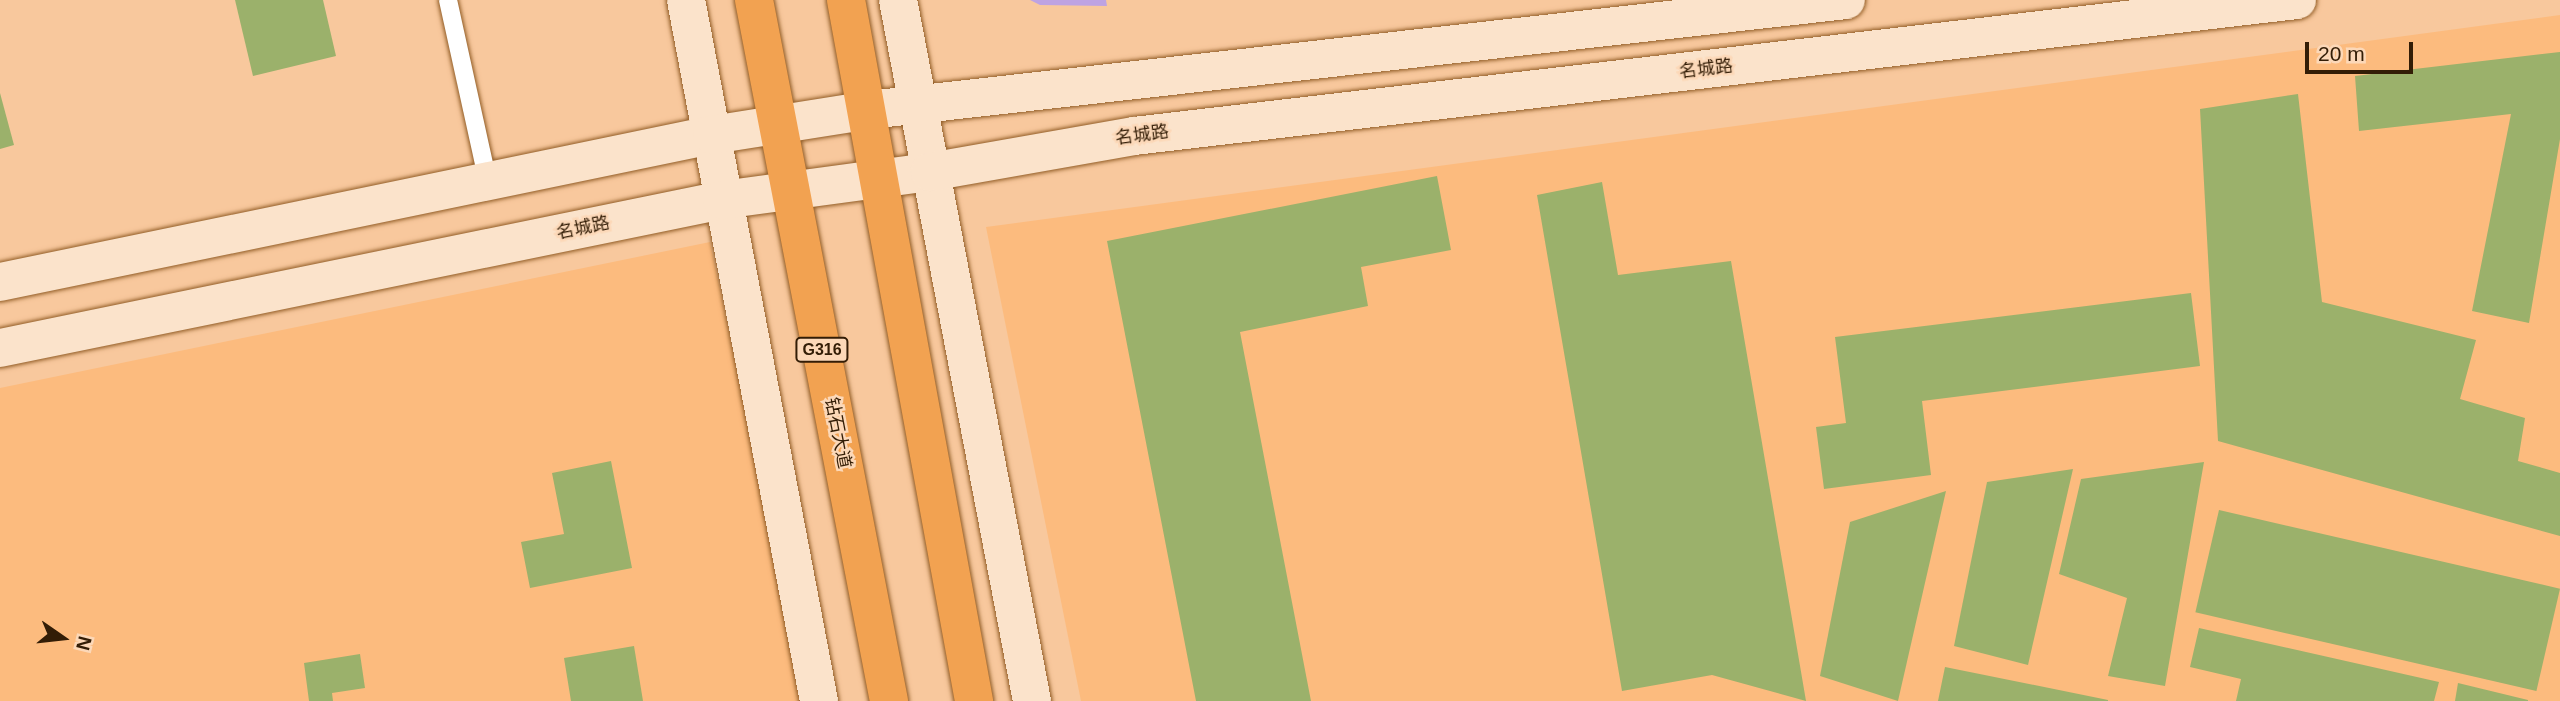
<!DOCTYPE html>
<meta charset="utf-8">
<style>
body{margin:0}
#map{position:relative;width:2560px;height:701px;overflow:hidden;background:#f8c89d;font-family:Arial,"Noto Sans SC",sans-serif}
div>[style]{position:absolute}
.built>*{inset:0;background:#fcbb7e}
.green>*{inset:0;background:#bea3e2}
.building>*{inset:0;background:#9bb16b;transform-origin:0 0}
.roads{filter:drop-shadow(0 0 2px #925d26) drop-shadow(0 0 2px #925d26)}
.lane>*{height:18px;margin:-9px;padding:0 9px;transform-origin:9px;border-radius:9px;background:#fff}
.secondary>*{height:38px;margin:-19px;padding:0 19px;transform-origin:19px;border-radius:19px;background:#fbe3cb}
.highway>*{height:38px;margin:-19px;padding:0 19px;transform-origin:19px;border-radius:19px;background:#f2a251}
span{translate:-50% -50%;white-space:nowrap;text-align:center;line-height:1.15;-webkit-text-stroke:5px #fcd8b8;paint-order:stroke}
.shield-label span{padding:2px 5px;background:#fcd8b8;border:2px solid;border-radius:5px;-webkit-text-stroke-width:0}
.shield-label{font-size:16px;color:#331d06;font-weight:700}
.street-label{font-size:18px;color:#331d06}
.north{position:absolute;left:28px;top:603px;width:70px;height:70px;-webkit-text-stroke:5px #fcd8b8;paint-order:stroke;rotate:104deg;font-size:19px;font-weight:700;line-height:28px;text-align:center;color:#331d06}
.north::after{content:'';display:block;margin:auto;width:24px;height:32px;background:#331d06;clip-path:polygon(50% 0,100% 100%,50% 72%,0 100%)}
.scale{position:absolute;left:2305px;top:42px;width:108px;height:32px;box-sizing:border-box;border:4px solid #331d06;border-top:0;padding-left:9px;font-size:21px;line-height:24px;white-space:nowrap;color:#331d06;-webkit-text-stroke:5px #fcd8b8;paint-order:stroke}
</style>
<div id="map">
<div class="built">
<div style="clip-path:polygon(2560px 15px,2560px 701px,1081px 701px,986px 227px)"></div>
<div style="clip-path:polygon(710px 242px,806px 701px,0 701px,0 388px)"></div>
</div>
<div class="green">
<div style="clip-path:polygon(1030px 0,1106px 0,1107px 6px,1040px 5px)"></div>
</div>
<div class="building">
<div style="clip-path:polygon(235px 0,323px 0,336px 56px,253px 76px)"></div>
<div style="clip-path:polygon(2560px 52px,2560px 139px,2529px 323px,2472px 311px,2511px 114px,2359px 131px,2355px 76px)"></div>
<div style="clip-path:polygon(0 93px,14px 145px,0 149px)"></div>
<div style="clip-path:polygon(2298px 94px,2322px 302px,2476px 340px,2460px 399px,2525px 418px,2518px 461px,2560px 473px,2560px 536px,2218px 441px,2200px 109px)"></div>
<div style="clip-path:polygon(1437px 176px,1451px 250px,1361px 267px,1368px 306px,1240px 332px,1311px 701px,1196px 701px,1107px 241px)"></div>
<div style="clip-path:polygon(1602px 182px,1618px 275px,1731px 261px,1806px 701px,1712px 675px,1622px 691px,1537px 195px)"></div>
<div style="clip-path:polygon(2191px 293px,2200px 366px,1922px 401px,1931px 475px,1824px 489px,1816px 427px,1846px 423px,1835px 337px)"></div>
<div style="clip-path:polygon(611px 461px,632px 568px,530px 588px,521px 542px,564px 534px,552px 473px)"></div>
<div style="clip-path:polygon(2204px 462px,2165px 686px,2108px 676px,2127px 598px,2059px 574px,2081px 479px)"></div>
<div style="clip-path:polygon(2073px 469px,2028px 665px,1954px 646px,1987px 482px)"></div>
<div style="clip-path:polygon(1946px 491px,1898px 701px,1820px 676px,1850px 522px)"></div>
<div style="left:2219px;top:510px;width:350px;height:105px;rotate:13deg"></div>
<div style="clip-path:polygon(2199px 628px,2439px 682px,2434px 701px,2236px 701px,2241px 679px,2190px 667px)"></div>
<div style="clip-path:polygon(634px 646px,643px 701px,571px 701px,564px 658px)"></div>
<div style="clip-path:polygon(360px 654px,365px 688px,332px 693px,333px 701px,309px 701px,304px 663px)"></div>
<div style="clip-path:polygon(1945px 667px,2108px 700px,2108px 701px,1938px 701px)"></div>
<div style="clip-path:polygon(2458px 683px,2528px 700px,2528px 701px,2455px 701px)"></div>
</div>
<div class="roads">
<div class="lane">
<div style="left:448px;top:0;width:186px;rotate:77.6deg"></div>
</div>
<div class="secondary">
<div style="left:686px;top:0;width:714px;rotate:79.26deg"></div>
<div style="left:898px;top:0;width:714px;rotate:79.18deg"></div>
<div style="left:0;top:282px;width:727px;rotate:-11.67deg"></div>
<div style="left:712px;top:135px;width:159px;rotate:-9deg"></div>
<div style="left:869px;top:110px;width:983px;rotate:-6.42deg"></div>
<div style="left:0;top:348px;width:737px;rotate:-11.58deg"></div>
<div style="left:722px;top:200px;width:210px;rotate:-7.7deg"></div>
<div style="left:930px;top:172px;width:207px;rotate:-10deg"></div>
<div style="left:1134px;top:136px;width:1171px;rotate:-6.67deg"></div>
</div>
<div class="highway">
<div style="left:754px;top:0;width:714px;rotate:79.1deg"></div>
<div style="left:846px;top:0;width:713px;rotate:79.65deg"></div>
</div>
</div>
<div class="shield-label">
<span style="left:822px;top:350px">G316</span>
</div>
<div class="street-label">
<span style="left:1706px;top:69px;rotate:-7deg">名城路</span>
<span style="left:1142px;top:135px;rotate:-8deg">名城路</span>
<span style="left:583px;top:228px;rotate:-12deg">名城路</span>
<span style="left:838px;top:433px;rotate:79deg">钻石大道</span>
</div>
<div class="north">N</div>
<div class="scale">20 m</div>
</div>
